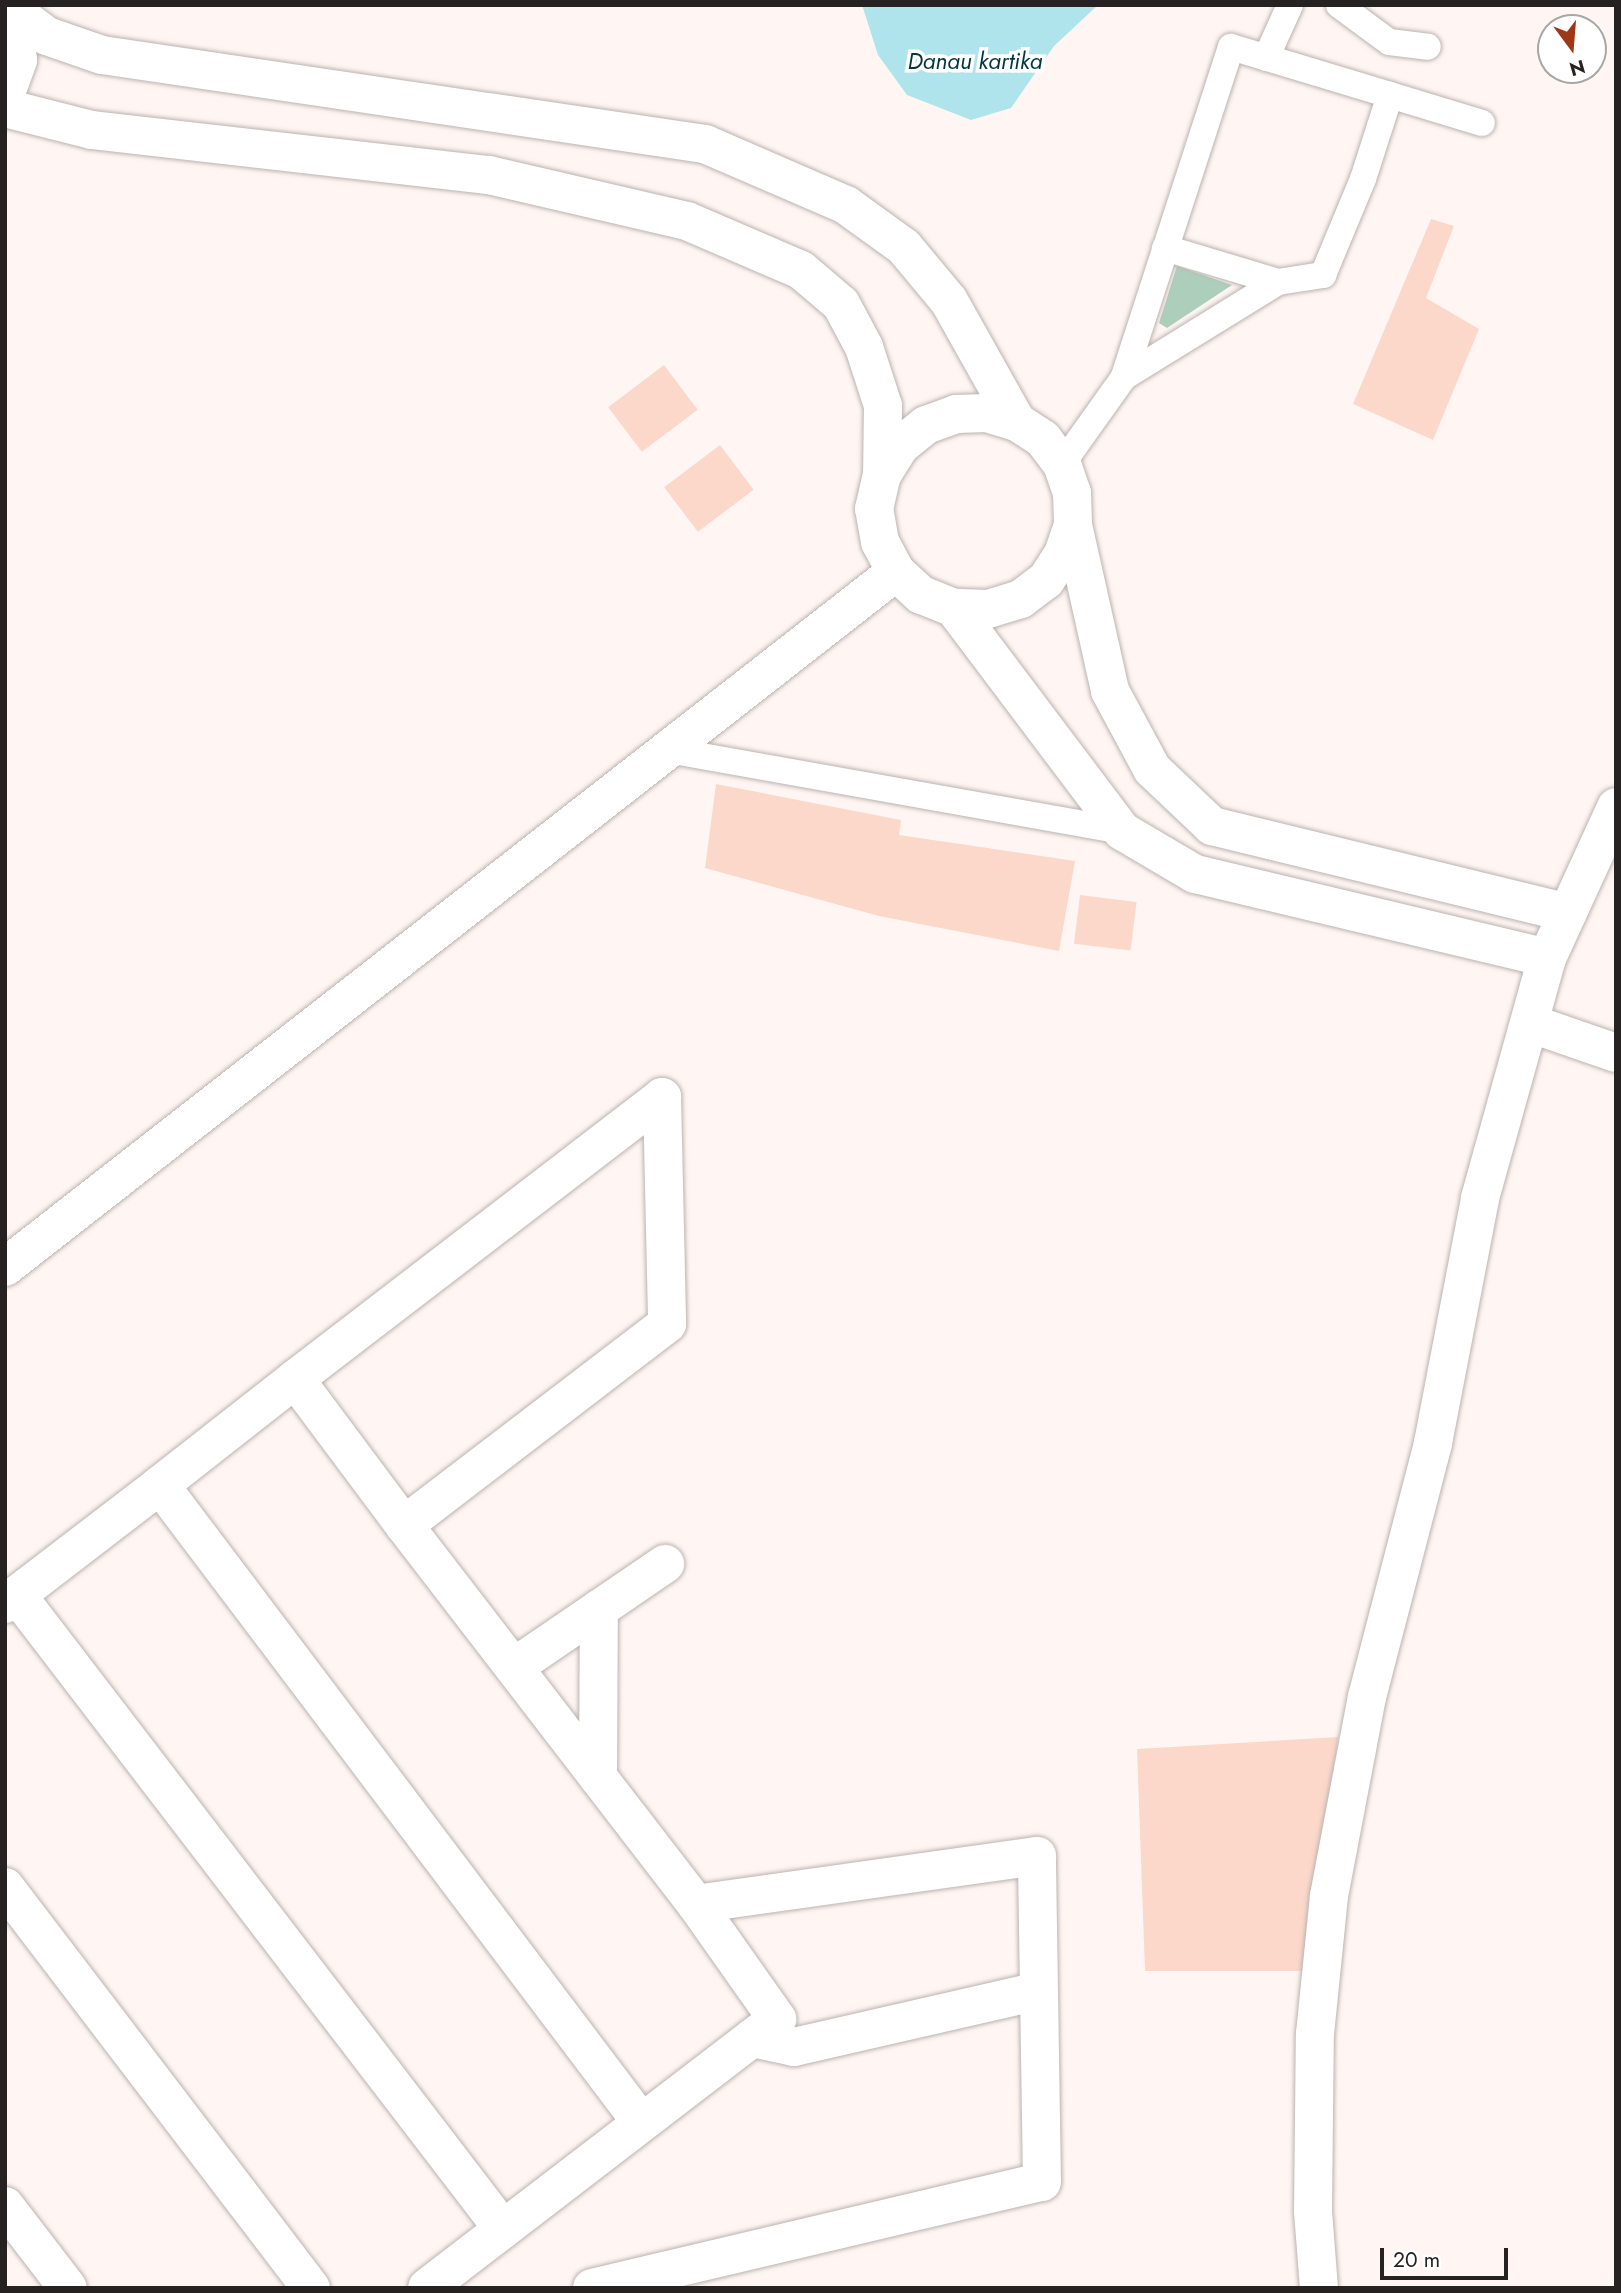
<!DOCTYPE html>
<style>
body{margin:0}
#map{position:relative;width:1621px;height:2293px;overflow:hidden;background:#fff6f3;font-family:Jost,sans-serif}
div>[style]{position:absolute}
.green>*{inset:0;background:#aecebc}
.water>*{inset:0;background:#afe4ec}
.building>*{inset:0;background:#fcd8ca;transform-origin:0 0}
.roads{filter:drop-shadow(0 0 2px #bbb3b0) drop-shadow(0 0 2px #bbb3b0)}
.service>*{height:26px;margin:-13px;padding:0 13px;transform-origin:13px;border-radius:13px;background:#fff}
.minor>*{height:38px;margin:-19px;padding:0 19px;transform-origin:19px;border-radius:19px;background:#fff}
.tertiary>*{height:38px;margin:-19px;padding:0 19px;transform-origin:19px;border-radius:19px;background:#fff}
span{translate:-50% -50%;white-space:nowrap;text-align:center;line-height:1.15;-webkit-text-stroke:7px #fff;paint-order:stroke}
.water-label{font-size:23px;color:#03373d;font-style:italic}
.frame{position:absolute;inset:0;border:7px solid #252221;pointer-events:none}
.north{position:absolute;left:1537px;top:14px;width:70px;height:70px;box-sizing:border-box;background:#fff;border:2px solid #a8a7a6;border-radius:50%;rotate:164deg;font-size:19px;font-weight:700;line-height:28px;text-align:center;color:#252221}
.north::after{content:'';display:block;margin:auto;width:24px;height:32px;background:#9f3816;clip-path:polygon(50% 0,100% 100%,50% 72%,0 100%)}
.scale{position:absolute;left:1380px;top:2248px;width:128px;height:32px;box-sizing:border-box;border:4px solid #252221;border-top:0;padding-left:9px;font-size:21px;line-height:24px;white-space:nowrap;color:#252221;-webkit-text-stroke:5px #fff;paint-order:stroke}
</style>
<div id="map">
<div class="green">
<div style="clip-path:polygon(1177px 266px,1232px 285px,1167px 328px,1159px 323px)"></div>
</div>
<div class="water">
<div style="clip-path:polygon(862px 5px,1098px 5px,1054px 46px,1011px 108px,971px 120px,907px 95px,878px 55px)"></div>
</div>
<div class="building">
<div style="clip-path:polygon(1431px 219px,1454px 226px,1426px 298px,1479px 329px,1433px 440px,1353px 404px)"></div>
<div style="left:664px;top:365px;width:56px;height:70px;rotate:53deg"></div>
<div style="left:720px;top:445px;width:56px;height:70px;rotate:53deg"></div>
<div style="clip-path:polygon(716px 784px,901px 820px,899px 835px,1075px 861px,1059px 951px,879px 916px,705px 868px)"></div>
<div style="left:1080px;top:895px;width:57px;height:49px;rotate:7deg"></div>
<div style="clip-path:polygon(1338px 1737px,1311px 1971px,1145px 1971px,1137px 1749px)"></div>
</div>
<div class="roads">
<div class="service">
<div style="left:1339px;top:5px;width:62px;rotate:36.5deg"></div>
<div style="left:1389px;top:42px;width:39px;rotate:7deg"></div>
<div style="left:1266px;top:58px;width:58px;rotate:-65.6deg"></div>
<div style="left:1390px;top:95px;width:96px;rotate:16.9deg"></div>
<div style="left:1165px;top:248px;width:118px;rotate:16.7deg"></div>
<div style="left:1062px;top:464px;width:107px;rotate:-54.5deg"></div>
<div style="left:1124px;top:377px;width:181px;rotate:-31.7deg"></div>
<div style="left:1278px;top:282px;width:46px;rotate:-8.8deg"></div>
<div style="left:1323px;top:275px;width:104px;rotate:-67.4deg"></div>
<div style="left:1363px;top:179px;width:88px;rotate:-72.2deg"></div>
<div style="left:1390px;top:95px;width:166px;rotate:-163.2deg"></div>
<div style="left:1231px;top:47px;width:347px;rotate:108deg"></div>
<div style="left:668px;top:750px;width:461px;rotate:10.1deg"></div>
</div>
<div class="minor">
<div style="left:1532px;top:1024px;width:89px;rotate:19deg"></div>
<div style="left:5px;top:1267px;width:1130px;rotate:-37.96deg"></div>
<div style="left:160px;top:1485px;width:798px;rotate:52.94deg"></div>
<div style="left:404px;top:1525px;width:478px;rotate:52.4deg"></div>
<div style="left:696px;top:1904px;width:141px;rotate:54.8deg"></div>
<div style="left:777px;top:2019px;width:441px;rotate:142.5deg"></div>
<div style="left:17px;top:1595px;width:799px;rotate:52.53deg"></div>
<div style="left:5px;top:1604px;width:195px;rotate:-37.5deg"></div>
<div style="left:160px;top:1485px;width:172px;rotate:-38.1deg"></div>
<div style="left:295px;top:1379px;width:463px;rotate:-37.5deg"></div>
<div style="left:662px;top:1097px;width:227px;rotate:88.7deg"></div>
<div style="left:667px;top:1324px;width:331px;rotate:142.6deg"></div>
<div style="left:404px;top:1525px;width:182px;rotate:-126.7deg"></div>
<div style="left:514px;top:1667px;width:183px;rotate:-34.3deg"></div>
<div style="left:598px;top:1777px;width:168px;rotate:-89.7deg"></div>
<div style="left:5px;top:1887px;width:504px;rotate:52.65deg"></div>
<div style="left:752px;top:2038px;width:43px;rotate:12.1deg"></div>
<div style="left:794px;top:2047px;width:251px;rotate:-12.9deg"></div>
<div style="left:5px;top:2206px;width:103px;rotate:52.5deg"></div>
<div style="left:592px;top:2288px;width:462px;rotate:-13.3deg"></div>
<div style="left:1042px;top:2182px;width:326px;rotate:-90.9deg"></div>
<div style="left:1037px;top:1856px;width:344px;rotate:172deg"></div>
<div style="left:1319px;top:2288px;width:77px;rotate:-94.5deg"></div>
<div style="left:1313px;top:2211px;width:177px;rotate:-89.4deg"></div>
<div style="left:1315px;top:2034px;width:139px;rotate:-84.2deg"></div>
<div style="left:1329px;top:1896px;width:203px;rotate:-79.2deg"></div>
<div style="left:1367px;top:1697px;width:262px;rotate:-75.4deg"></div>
<div style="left:1433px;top:1443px;width:249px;rotate:-79.1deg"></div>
<div style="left:1480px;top:1198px;width:249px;rotate:-74.4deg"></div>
</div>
<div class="tertiary">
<div style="left:15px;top:12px;width:40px;rotate:37deg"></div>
<div style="left:47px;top:36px;width:58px;rotate:19.1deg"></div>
<div style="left:102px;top:55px;width:610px;rotate:8.4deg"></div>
<div style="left:705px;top:144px;width:154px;rotate:23.4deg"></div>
<div style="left:846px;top:205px;width:72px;rotate:35.9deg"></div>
<div style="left:904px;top:247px;width:70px;rotate:50.2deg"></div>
<div style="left:949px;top:301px;width:139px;rotate:60.7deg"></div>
<div style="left:1017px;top:422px;width:31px;rotate:33deg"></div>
<div style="left:1043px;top:439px;width:31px;rotate:53deg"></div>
<div style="left:1062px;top:464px;width:31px;rotate:71deg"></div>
<div style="left:1072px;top:493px;width:32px;rotate:88deg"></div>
<div style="left:1073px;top:525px;width:31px;rotate:109deg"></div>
<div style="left:1063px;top:554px;width:31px;rotate:123deg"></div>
<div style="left:1046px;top:580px;width:31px;rotate:143deg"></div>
<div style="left:1021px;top:599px;width:34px;rotate:163deg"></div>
<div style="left:988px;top:609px;width:34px;rotate:-178deg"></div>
<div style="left:954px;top:608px;width:35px;rotate:-158deg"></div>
<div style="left:921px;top:595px;width:34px;rotate:-137deg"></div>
<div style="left:896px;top:572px;width:34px;rotate:-118deg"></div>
<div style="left:880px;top:542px;width:34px;rotate:-100deg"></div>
<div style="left:874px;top:509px;width:35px;rotate:-77deg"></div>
<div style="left:882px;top:475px;width:34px;rotate:-58deg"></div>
<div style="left:900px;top:446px;width:33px;rotate:-39deg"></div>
<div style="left:926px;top:425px;width:32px;rotate:-20deg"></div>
<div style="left:956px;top:414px;width:31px;rotate:-2deg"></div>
<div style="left:987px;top:413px;width:31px;rotate:17deg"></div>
<div style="left:5px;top:96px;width:38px;rotate:-70deg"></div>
<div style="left:18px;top:60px;width:55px;rotate:-96.2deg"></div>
<div style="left:5px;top:108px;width:90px;rotate:14.2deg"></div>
<div style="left:92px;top:130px;width:400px;rotate:6.5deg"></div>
<div style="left:489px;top:175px;width:203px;rotate:13.1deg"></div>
<div style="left:687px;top:221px;width:124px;rotate:23.3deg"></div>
<div style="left:801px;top:270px;width:52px;rotate:40.4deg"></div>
<div style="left:841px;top:304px;width:49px;rotate:61.9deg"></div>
<div style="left:864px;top:347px;width:62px;rotate:72.1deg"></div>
<div style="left:883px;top:406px;width:69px;rotate:90.8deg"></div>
<div style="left:1073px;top:525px;width:170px;rotate:77.4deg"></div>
<div style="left:1110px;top:691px;width:89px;rotate:61.7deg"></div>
<div style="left:1152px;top:769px;width:83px;rotate:43.5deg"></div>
<div style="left:1212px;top:826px;width:366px;rotate:13.7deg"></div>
<div style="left:954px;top:608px;width:279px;rotate:53deg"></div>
<div style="left:1122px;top:831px;width:85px;rotate:30.5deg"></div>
<div style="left:1195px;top:874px;width:362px;rotate:13.4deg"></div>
<div style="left:1547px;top:958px;width:166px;rotate:-65.4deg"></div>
</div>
</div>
<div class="water-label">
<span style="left:975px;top:61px">Danau kartika</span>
</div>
<div class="frame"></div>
<div class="north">N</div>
<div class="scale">20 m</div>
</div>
